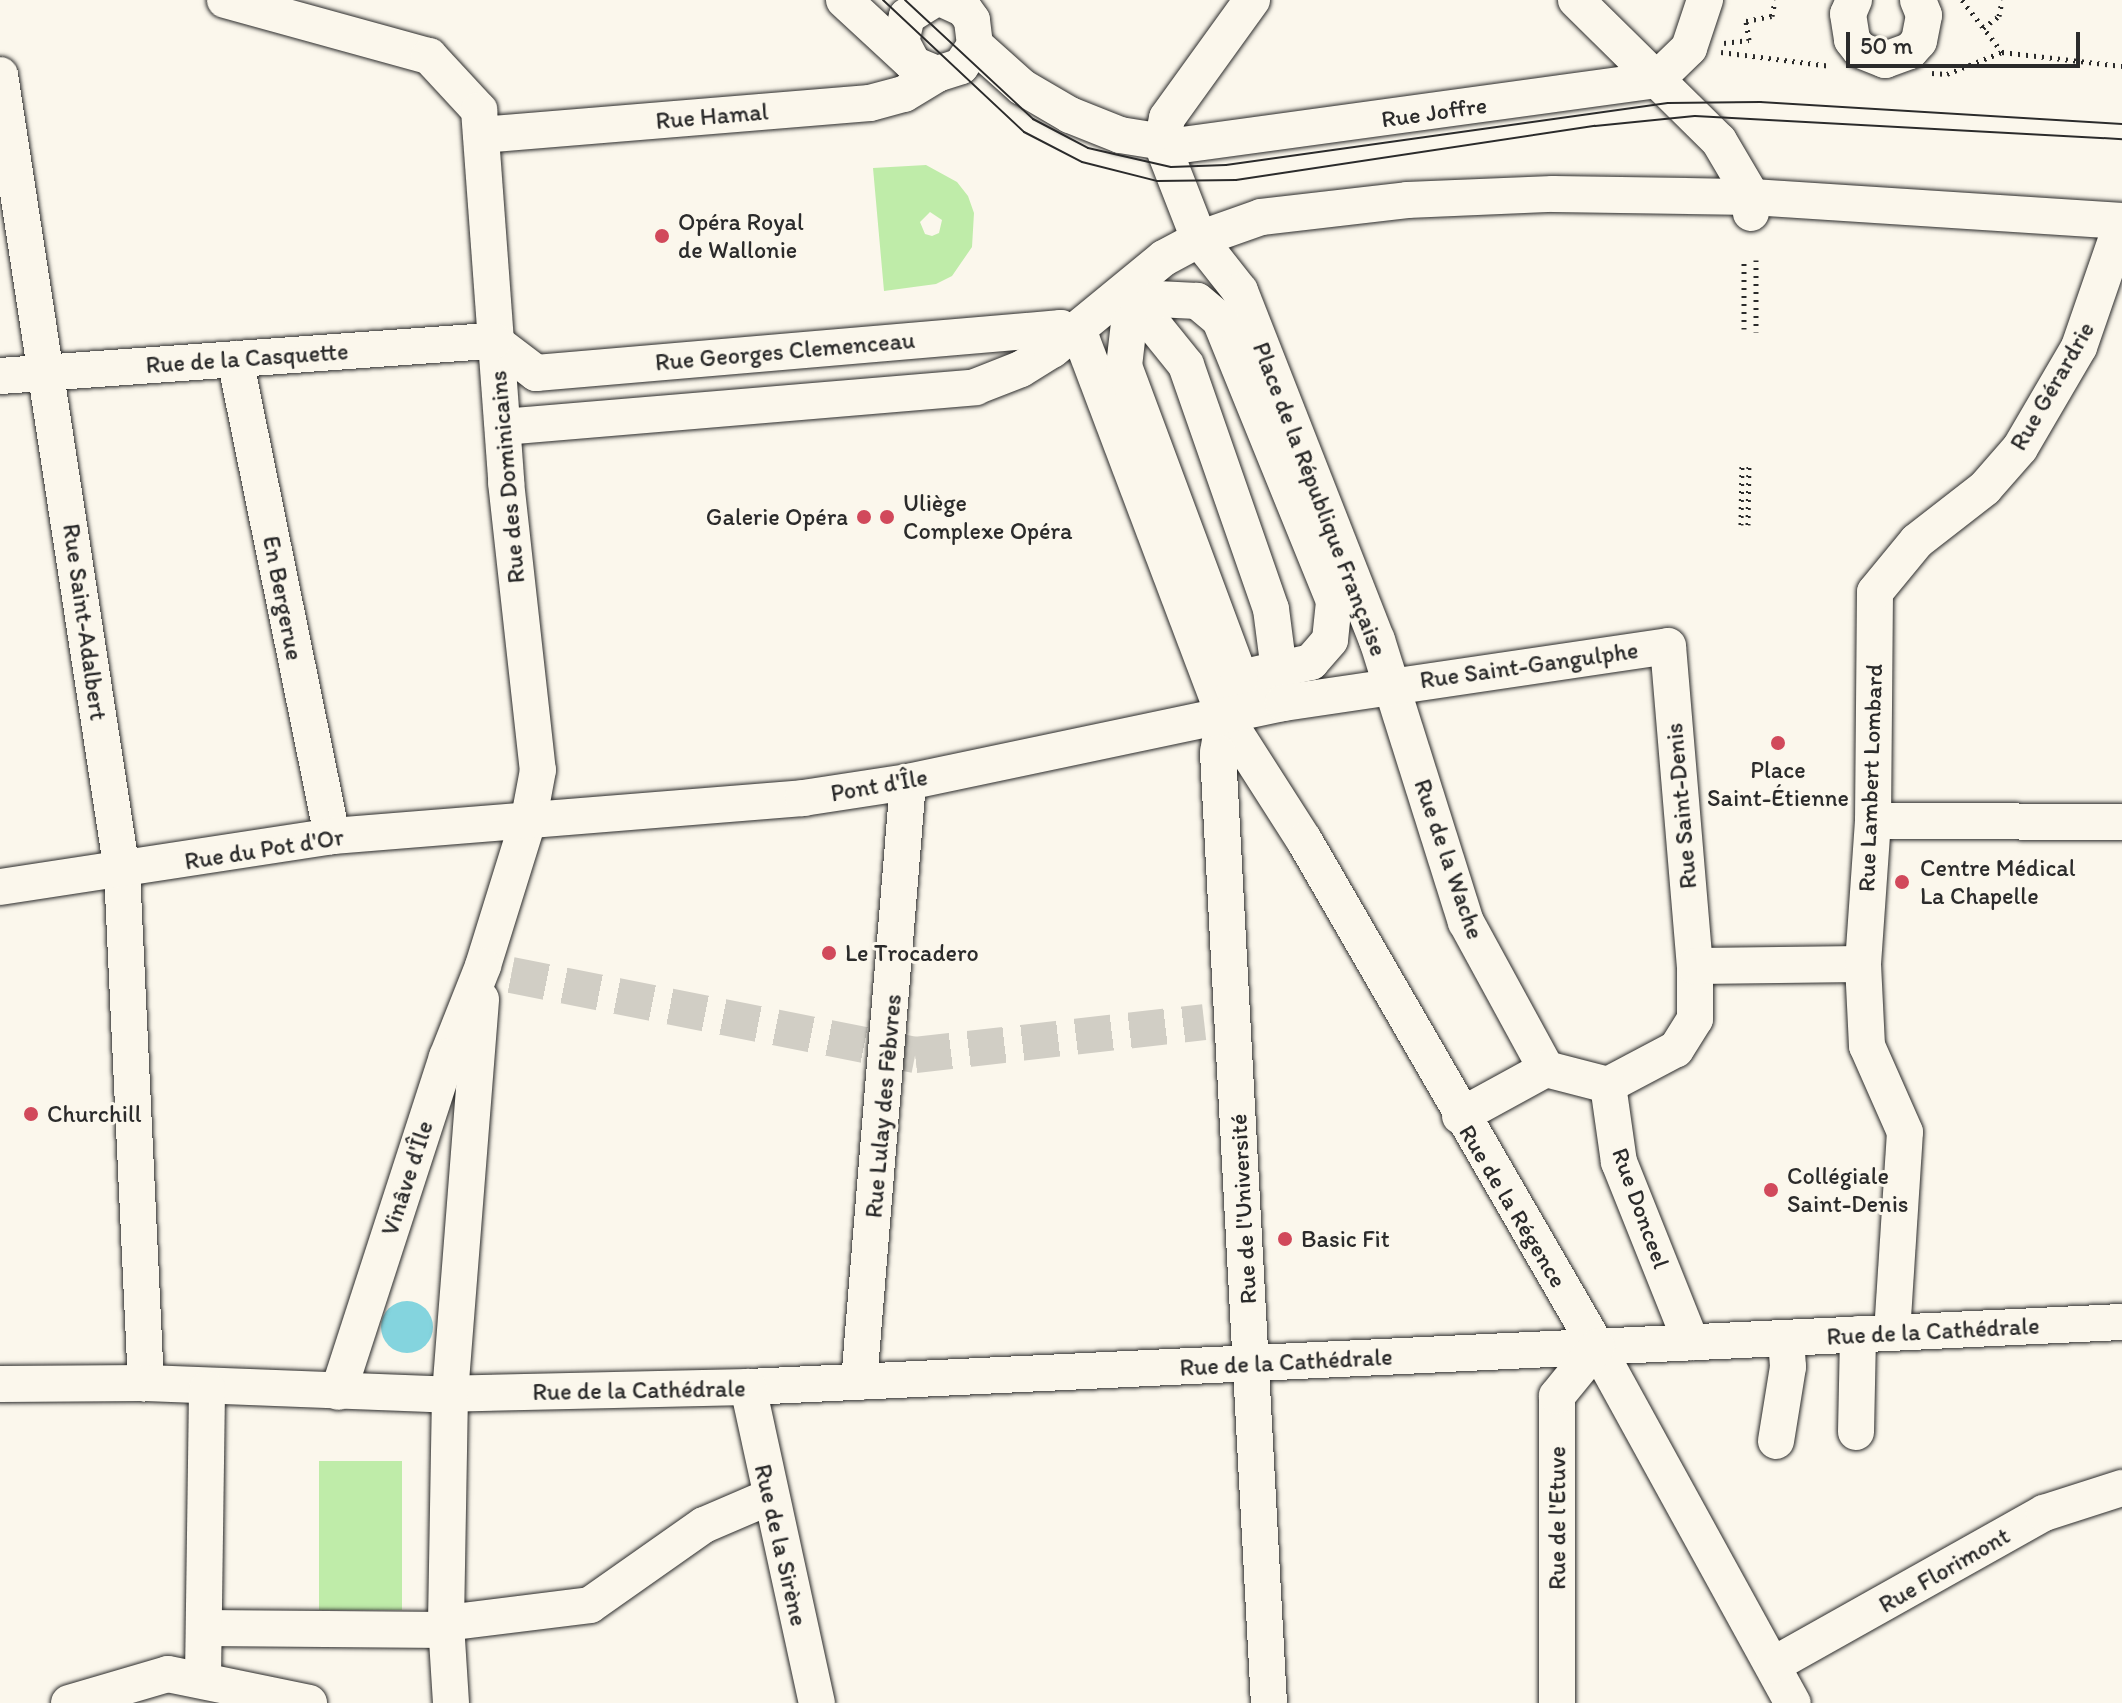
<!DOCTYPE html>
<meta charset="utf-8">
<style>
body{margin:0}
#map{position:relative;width:2122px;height:1703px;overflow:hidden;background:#fbf7ec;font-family:Itim,sans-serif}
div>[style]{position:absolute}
.green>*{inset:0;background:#bfeca9;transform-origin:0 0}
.water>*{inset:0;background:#84d4de}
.round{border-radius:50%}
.minor-tunnel>*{height:36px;margin-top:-18px;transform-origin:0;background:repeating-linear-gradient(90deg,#d1cec5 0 36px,transparent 0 54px)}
.path>*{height:5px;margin-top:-2.5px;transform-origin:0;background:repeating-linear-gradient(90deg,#2b2b2b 0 2px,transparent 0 8px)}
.roads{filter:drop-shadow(0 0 2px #2b2b2b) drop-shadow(0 0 2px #2b2b2b)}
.minor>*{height:36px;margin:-18px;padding:0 18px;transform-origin:18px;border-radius:18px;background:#fbf7ec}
.tram>*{height:2px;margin:-1px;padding:0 1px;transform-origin:1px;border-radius:1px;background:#2b2b2b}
.dots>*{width:22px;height:22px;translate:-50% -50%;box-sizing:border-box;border:4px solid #fbf7ec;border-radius:50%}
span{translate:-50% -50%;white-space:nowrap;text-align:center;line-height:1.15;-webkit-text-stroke:6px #fbf7ec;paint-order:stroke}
.street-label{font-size:24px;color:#2b2b2b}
.poi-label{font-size:24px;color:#2b2b2b}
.left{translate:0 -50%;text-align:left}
.right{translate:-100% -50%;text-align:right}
.scale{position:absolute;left:1846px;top:32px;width:234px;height:36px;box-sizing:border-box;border:4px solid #2b2b2b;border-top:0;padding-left:10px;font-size:24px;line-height:28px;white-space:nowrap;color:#2b2b2b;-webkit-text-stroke:6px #fbf7ec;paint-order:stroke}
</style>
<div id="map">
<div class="green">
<div style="clip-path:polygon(evenodd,926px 165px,957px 182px,968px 196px,974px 213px,972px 247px,952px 276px,936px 284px,884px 291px,873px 168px,926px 165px,930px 212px,942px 220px,939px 233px,932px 236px,925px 234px,920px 222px,930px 212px)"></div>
<div style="left:402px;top:1461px;width:149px;height:83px;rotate:90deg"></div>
</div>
<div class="water">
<div class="round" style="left:381px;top:1301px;width:52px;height:52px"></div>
</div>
<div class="minor-tunnel">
<div style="left:511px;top:975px;width:412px;rotate:11.2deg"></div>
<div style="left:915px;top:1055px;width:291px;rotate:-6.5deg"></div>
</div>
<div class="path">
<div style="left:1962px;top:0;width:66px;rotate:52.4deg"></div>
<div style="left:1983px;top:28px;width:20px;rotate:-37deg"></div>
<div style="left:1999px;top:16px;width:16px;rotate:-79deg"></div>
<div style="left:1724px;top:43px;width:25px;rotate:-7deg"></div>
<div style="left:1749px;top:40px;width:19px;rotate:-99deg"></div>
<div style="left:1746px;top:21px;width:26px;rotate:-11deg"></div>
<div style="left:1772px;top:16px;width:16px;rotate:-79deg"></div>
<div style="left:1721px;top:52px;width:111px;rotate:7.3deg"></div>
<div style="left:1932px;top:73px;width:15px;rotate:4deg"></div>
<div style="left:1947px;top:74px;width:59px;rotate:-21.8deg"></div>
<div style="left:2002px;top:52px;width:121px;rotate:6.7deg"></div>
<div style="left:1756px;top:260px;width:72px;rotate:90deg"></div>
<div style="left:1744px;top:329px;width:70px;rotate:-90deg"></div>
<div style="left:1741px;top:525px;width:62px;rotate:-89.1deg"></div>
<div style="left:1748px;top:525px;width:62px;rotate:-89.1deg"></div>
</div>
<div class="roads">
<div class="minor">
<div style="left:225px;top:0;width:212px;rotate:15.4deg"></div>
<div style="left:429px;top:56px;width:74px;rotate:47.2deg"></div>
<div style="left:479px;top:110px;width:373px;rotate:85.8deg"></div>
<div style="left:506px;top:482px;width:290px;rotate:83.7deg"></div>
<div style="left:538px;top:770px;width:49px;rotate:100.6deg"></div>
<div style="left:529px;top:818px;width:155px;rotate:107.3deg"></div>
<div style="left:483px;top:966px;width:98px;rotate:111.6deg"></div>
<div style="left:447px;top:1057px;width:352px;rotate:108deg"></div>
<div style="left:844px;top:0;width:94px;rotate:42.8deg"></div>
<div style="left:933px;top:0;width:31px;rotate:148deg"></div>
<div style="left:907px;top:16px;width:26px;rotate:103deg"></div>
<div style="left:901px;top:41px;width:26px;rotate:62deg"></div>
<div style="left:913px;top:64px;width:26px;rotate:23deg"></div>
<div style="left:937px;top:74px;width:25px;rotate:-18deg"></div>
<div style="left:961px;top:66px;width:25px;rotate:-56deg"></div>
<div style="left:975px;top:45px;width:25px;rotate:-97deg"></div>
<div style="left:972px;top:20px;width:14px;rotate:-126deg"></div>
<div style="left:964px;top:9px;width:21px;rotate:-155deg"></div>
<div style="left:1252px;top:0;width:145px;rotate:125.8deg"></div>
<div style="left:1167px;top:118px;width:26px;rotate:101deg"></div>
<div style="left:1162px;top:144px;width:102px;rotate:68.7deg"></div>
<div style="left:1199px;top:239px;width:66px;rotate:51.7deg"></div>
<div style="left:1240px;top:291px;width:375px;rotate:68.6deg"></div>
<div style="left:1377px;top:640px;width:296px;rotate:72.5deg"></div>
<div style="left:1466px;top:922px;width:167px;rotate:61.4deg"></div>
<div style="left:1576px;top:0;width:201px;rotate:44.6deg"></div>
<div style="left:1719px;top:141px;width:65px;rotate:59.5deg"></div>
<div style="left:1752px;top:197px;width:16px;rotate:94deg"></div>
<div style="left:1854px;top:0;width:15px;rotate:113deg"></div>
<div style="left:1848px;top:14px;width:26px;rotate:81deg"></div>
<div style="left:1852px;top:40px;width:13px;rotate:51deg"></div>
<div style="left:1860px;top:50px;width:27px;rotate:22deg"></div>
<div style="left:1885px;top:60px;width:27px;rotate:-20deg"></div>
<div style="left:1910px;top:51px;width:13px;rotate:-48deg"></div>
<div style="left:1919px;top:41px;width:26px;rotate:-79deg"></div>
<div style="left:1924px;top:15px;width:16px;rotate:-112deg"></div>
<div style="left:975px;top:45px;width:63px;rotate:41.8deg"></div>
<div style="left:1022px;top:87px;width:56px;rotate:30.3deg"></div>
<div style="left:1070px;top:115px;width:54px;rotate:21.8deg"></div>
<div style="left:1120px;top:135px;width:63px;rotate:9.2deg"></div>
<div style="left:1182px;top:145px;width:478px;rotate:-7.8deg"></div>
<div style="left:0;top:75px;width:805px;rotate:81.29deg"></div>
<div style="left:122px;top:871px;width:513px;rotate:87.32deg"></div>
<div style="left:1656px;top:80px;width:46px;rotate:-44.1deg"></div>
<div style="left:1689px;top:48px;width:51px;rotate:-71.6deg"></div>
<div style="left:481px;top:135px;width:390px;rotate:-4.7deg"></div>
<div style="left:870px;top:103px;width:35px;rotate:-15deg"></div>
<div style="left:904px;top:94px;width:39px;rotate:-31deg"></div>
<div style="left:1128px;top:293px;width:92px;rotate:51.1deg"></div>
<div style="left:1186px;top:365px;width:258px;rotate:70.8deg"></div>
<div style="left:1271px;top:609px;width:86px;rotate:82.6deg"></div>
<div style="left:494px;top:341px;width:53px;rotate:37.3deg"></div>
<div style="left:536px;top:373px;width:527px;rotate:-4.9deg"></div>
<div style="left:1061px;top:328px;width:24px;rotate:30deg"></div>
<div style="left:1082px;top:340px;width:401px;rotate:69.3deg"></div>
<div style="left:1224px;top:715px;width:148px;rotate:57.4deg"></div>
<div style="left:1304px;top:840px;width:586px;rotate:59.98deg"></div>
<div style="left:1597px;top:1347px;width:406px;rotate:61.2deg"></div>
<div style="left:235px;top:359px;width:487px;rotate:78.5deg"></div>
<div style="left:0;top:376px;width:495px;rotate:-4.1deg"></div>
<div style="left:503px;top:427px;width:474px;rotate:-4.8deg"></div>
<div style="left:975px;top:387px;width:49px;rotate:-21.4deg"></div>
<div style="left:1021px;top:369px;width:36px;rotate:-32deg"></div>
<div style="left:1052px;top:350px;width:145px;rotate:-39.4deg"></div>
<div style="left:1164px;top:258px;width:40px;rotate:-28deg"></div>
<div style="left:1199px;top:239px;width:66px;rotate:-19.5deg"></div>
<div style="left:1261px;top:217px;width:147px;rotate:-6.6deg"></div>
<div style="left:1407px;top:200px;width:146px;rotate:-2.4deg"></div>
<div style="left:1553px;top:194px;width:199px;rotate:0.9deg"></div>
<div style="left:1752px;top:197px;width:371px;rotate:3.7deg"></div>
<div style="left:1240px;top:678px;width:73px;rotate:-12.7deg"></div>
<div style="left:1311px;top:662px;width:29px;rotate:-49deg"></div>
<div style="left:1330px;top:640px;width:39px;rotate:-84deg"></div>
<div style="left:1334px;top:601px;width:303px;rotate:-112.1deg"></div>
<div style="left:1220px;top:320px;width:30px;rotate:-140deg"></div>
<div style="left:1197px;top:301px;width:40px;rotate:-177.1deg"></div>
<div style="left:1157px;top:299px;width:37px;rotate:139deg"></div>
<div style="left:1129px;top:323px;width:43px;rotate:96.6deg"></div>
<div style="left:1124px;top:366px;width:333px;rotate:69.6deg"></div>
<div style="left:1240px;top:678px;width:40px;rotate:113.4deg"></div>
<div style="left:1224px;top:715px;width:38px;rotate:99deg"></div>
<div style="left:1218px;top:753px;width:951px;rotate:86.93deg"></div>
<div style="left:1873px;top:821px;width:249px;rotate:0.2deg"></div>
<div style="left:0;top:887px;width:336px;rotate:-8.7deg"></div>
<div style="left:332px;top:836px;width:473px;rotate:-4.6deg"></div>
<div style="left:803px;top:798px;width:106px;rotate:-8.7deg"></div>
<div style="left:908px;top:782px;width:383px;rotate:-11.9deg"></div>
<div style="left:1283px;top:703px;width:389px;rotate:-8.4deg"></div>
<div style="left:1668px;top:646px;width:321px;rotate:85.2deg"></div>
<div style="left:1695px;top:966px;width:53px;rotate:90deg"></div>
<div style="left:1695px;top:1019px;width:36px;rotate:122deg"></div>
<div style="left:1676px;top:1049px;width:77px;rotate:152.1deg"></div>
<div style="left:1695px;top:966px;width:168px;rotate:-0.7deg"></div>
<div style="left:1546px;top:1069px;width:64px;rotate:14.5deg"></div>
<div style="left:1608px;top:1085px;width:78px;rotate:81.9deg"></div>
<div style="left:1619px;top:1162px;width:194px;rotate:68.2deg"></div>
<div style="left:1460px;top:1116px;width:98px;rotate:-28.7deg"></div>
<div style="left:1892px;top:1333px;width:201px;rotate:-86.3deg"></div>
<div style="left:1905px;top:1132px;width:94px;rotate:-113.8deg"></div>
<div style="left:1867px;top:1046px;width:82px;rotate:-92.8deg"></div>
<div style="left:1863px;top:964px;width:143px;rotate:-86deg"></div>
<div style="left:1873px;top:821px;width:229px;rotate:-89.5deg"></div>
<div style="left:1875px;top:592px;width:66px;rotate:-50.5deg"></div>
<div style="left:1917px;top:541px;width:86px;rotate:-37.9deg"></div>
<div style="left:1985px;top:488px;width:53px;rotate:-48.8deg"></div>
<div style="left:2020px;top:448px;width:117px;rotate:-59.7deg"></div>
<div style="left:2079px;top:347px;width:131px;rotate:-70.9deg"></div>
<div style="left:859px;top:1382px;width:602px;rotate:-85.33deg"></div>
<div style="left:0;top:1384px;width:146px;rotate:-0.4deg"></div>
<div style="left:146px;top:1383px;width:291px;rotate:2.2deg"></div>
<div style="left:437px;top:1394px;width:311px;rotate:-1.3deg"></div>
<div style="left:748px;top:1387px;width:1376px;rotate:-2.71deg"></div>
<div style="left:748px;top:1387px;width:323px;rotate:77.7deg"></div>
<div style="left:1856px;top:1432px;width:98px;rotate:-88.8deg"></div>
<div style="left:1776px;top:1441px;width:75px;rotate:-80.8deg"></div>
<div style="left:1788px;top:1367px;width:29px;rotate:-94deg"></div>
<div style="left:446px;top:1623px;width:145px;rotate:-7.1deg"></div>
<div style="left:590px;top:1605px;width:139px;rotate:-35.1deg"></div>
<div style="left:704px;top:1525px;width:71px;rotate:-23.3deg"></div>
<div style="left:204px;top:1628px;width:243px;rotate:0.5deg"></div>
<div style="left:1773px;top:1665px;width:311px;rotate:-29.3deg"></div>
<div style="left:2044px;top:1513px;width:82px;rotate:-17.8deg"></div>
<div style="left:203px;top:1677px;width:288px;rotate:-89.2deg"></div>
<div style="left:69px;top:1703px;width:103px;rotate:-16.3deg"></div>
<div style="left:168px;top:1674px;width:144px;rotate:11.6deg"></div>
<div style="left:451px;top:1703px;width:80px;rotate:-93.6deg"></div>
<div style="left:446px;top:1623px;width:229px;rotate:-89deg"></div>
<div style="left:450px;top:1394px;width:396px;rotate:-85.5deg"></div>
<div style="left:1557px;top:1703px;width:307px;rotate:-90deg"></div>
<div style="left:1557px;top:1396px;width:63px;rotate:-50.8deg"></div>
</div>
</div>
<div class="tram">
<div style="left:883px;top:0;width:193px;rotate:43.1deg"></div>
<div style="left:1024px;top:132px;width:65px;rotate:27.3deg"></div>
<div style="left:1082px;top:162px;width:77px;rotate:14.2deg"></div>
<div style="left:1157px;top:181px;width:79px;rotate:-0.7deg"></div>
<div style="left:1236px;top:180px;width:363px;rotate:-8.6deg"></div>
<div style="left:1595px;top:126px;width:100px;rotate:-5.7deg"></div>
<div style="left:1695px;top:116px;width:428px;rotate:3.1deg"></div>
<div style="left:905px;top:0;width:175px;rotate:42.9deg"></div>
<div style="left:1033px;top:119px;width:62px;rotate:27.8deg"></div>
<div style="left:1088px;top:148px;width:85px;rotate:12.9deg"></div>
<div style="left:1171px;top:167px;width:55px;rotate:-2.1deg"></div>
<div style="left:1226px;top:165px;width:446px;rotate:-8deg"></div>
<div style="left:1668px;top:103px;width:93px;rotate:-0.6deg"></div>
<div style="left:1761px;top:102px;width:362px;rotate:3.5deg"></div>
</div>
<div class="dots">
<div style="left:662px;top:236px;background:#d1495b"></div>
<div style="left:864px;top:517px;background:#d1495b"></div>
<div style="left:887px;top:517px;background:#d1495b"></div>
<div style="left:1778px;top:743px;background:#d1495b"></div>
<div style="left:1902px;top:882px;background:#d1495b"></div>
<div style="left:829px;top:953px;background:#d1495b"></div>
<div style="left:31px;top:1114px;background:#d1495b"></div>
<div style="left:1771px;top:1190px;background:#d1495b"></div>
<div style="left:1285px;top:1239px;background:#d1495b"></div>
</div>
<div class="street-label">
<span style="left:1434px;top:112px;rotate:-8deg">Rue Joffre</span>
<span style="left:712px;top:116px;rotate:-5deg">Rue Hamal</span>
<span style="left:785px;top:351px;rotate:-5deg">Rue Georges Clemenceau</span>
<span style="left:247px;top:358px;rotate:-4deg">Rue de la Casquette</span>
<span style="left:2052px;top:386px;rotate:-60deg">Rue Gérardrie</span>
<span style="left:507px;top:477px;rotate:-95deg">Rue des Dominicains</span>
<span style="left:1320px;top:499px;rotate:69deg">Place de la République Française</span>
<span style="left:283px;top:598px;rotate:79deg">En Bergerue</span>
<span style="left:85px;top:622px;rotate:82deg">Rue Saint-Adalbert</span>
<span style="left:1529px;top:665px;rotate:-8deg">Rue Saint-Gangulphe</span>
<span style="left:1870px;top:778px;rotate:-88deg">Rue Lambert Lombard</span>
<span style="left:879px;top:785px;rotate:-10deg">Pont d'Île</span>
<span style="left:1681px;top:806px;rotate:-95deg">Rue Saint-Denis</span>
<span style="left:264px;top:849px;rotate:-9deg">Rue du Pot d'Or</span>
<span style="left:1449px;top:859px;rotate:71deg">Rue de la Wache</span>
<span style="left:883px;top:1106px;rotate:-85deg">Rue Lulay des Fèbvres</span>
<span style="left:407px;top:1178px;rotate:-72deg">Vinâve d'Île</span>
<span style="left:1513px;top:1206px;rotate:59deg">Rue de la Régence</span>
<span style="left:1641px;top:1208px;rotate:70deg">Rue Donceel</span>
<span style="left:1243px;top:1209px;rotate:-93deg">Rue de l'Université</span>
<span style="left:1933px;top:1331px;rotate:-3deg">Rue de la Cathédrale</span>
<span style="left:1286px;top:1362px;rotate:-3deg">Rue de la Cathédrale</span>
<span style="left:639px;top:1390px;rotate:-1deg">Rue de la Cathédrale</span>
<span style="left:1557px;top:1518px;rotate:-90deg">Rue de l'Etuve</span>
<span style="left:781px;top:1545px;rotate:77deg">Rue de la Sirène</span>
<span style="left:1944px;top:1570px;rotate:-30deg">Rue Florimont</span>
</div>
<div class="poi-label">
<span class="left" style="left:678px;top:236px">Opéra Royal<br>de Wallonie</span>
<span class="left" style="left:903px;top:517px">Uliège<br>Complexe Opéra</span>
<span class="right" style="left:848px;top:517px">Galerie Opéra</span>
<span style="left:1778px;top:784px">Place<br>Saint-Étienne</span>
<span class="left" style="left:1920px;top:882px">Centre Médical<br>La Chapelle</span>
<span class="left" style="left:845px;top:953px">Le Trocadero</span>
<span class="left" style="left:47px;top:1114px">Churchill</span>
<span class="left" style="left:1787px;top:1190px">Collégiale<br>Saint-Denis</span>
<span class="left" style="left:1301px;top:1239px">Basic Fit</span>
</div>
<div class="scale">50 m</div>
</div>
